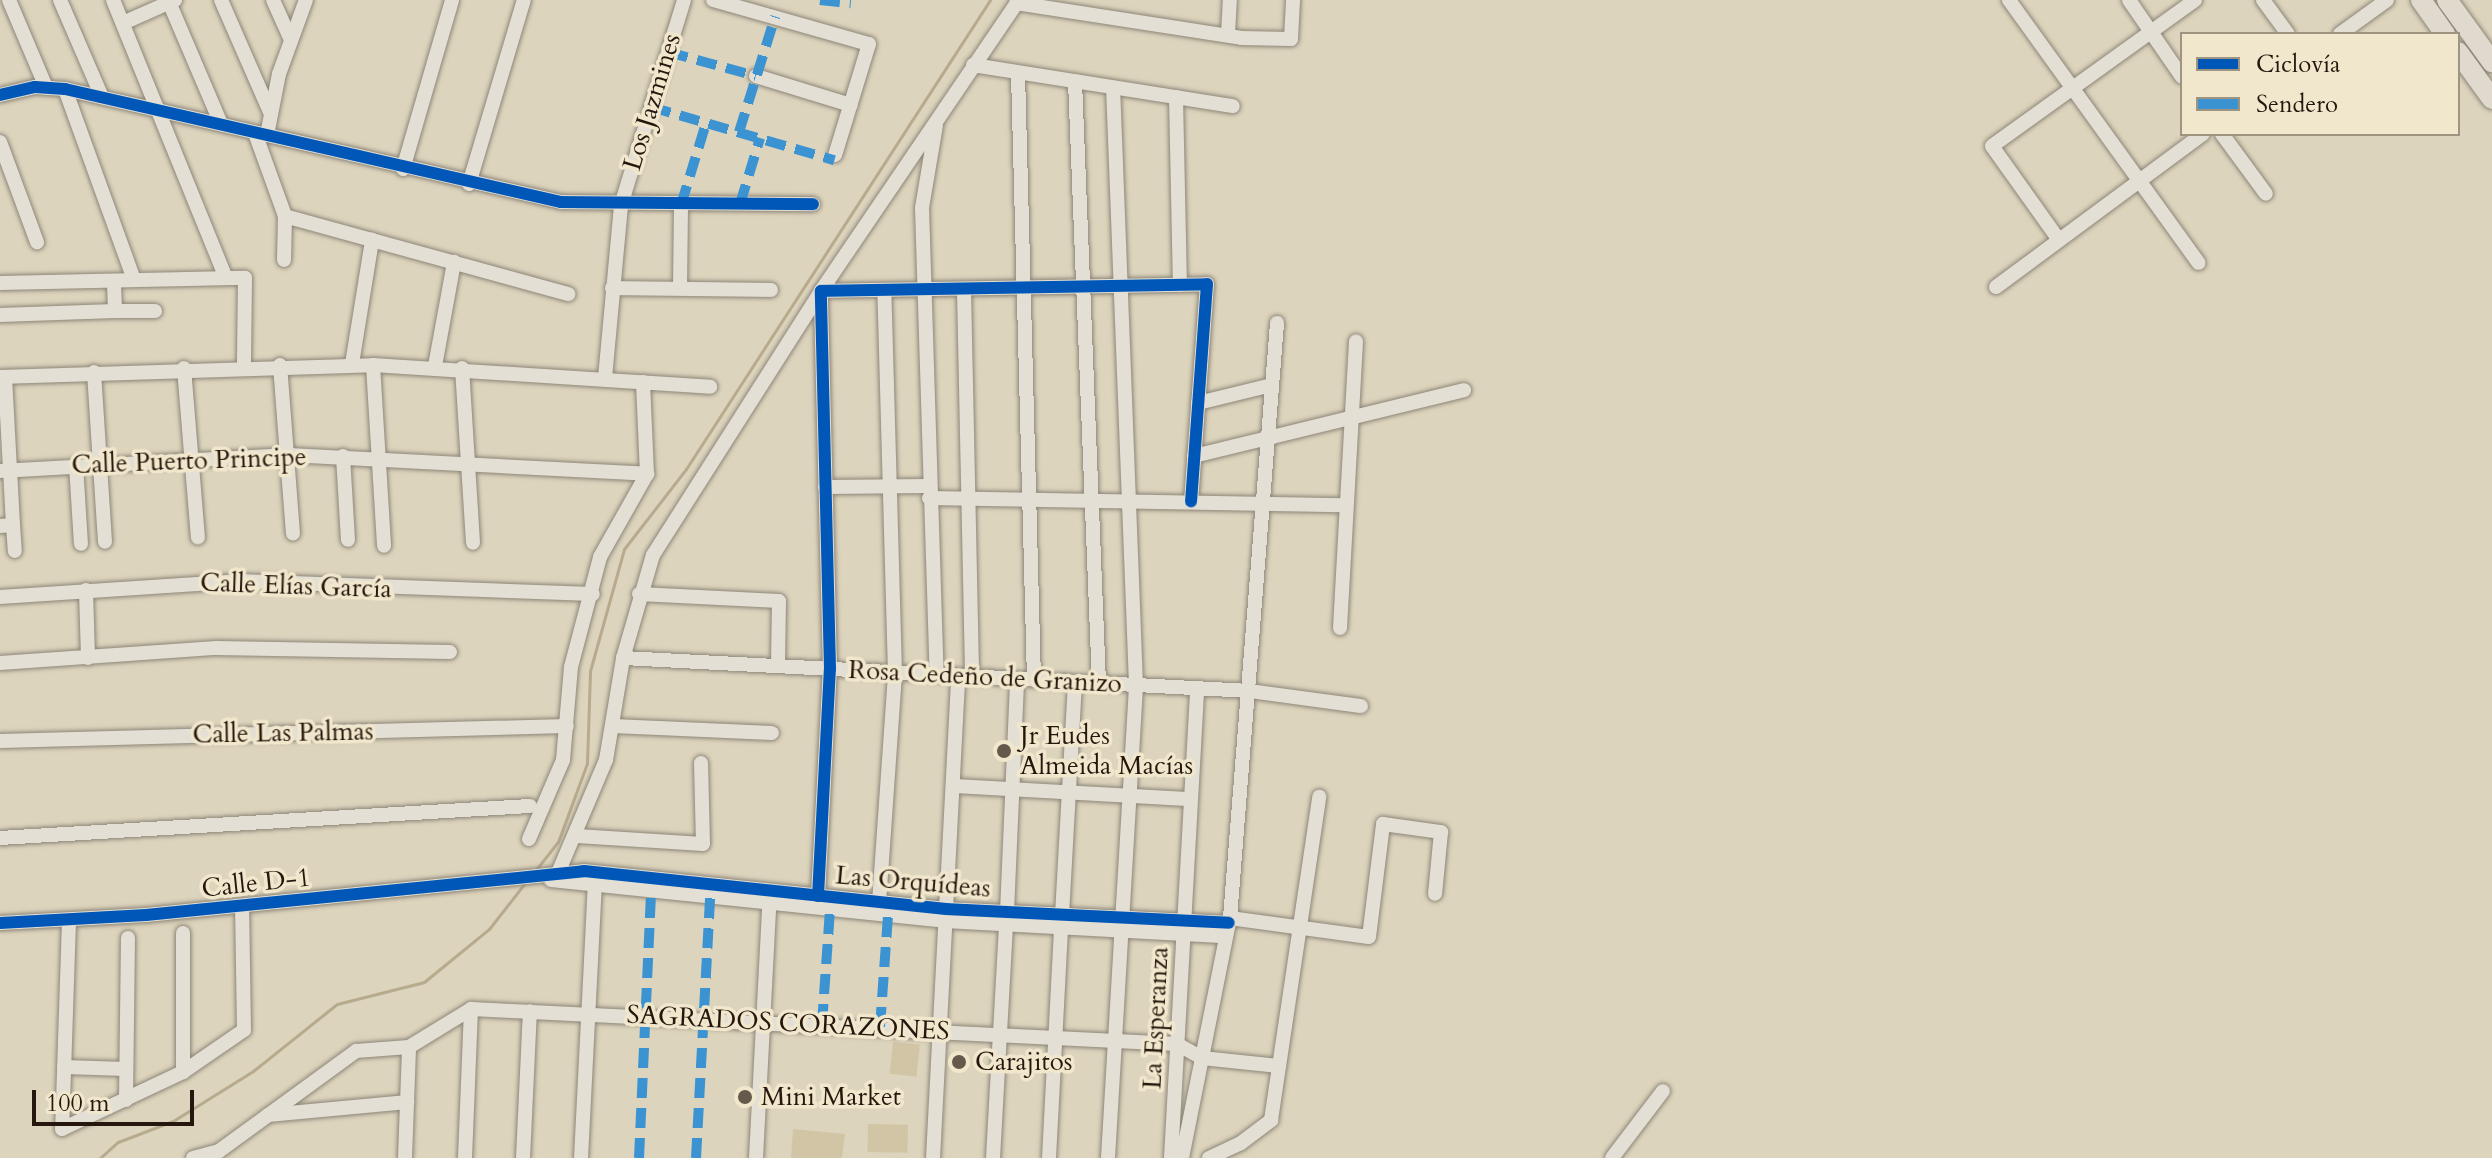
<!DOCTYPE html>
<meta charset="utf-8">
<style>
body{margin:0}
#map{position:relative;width:2492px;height:1158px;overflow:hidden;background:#ddd4bd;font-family:Cardo,serif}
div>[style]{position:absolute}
.green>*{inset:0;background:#d2c5a6;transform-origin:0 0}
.stream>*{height:3px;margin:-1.5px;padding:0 1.5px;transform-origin:1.5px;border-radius:1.5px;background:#b7aa8d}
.roads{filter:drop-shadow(0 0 2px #8d8678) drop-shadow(0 0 2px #8d8678)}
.minor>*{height:14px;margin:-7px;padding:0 7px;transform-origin:7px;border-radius:7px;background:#e4dfd4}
.highway>*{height:20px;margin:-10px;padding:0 10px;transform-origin:10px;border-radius:10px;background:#dfdacd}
.quiet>*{height:10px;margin-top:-5px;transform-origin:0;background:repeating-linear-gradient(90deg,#3b93d2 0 20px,transparent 0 30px)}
.cycleway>*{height:12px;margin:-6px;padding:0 6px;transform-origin:6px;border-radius:6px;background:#0057b8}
.dots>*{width:22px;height:22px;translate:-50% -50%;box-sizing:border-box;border:4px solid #f1e7cc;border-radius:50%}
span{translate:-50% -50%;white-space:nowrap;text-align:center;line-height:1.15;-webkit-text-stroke:7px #f1e7cc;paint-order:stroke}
.street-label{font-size:26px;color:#25170d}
.poi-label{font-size:26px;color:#25170d}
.left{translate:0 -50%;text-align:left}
.legend{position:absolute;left:2180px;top:32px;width:280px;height:104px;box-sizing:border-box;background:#f1e7cc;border:2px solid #9f9480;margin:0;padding:10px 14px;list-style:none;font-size:24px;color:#25170d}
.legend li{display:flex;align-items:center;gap:16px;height:40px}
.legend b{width:40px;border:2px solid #9f9480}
.scale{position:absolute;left:32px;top:1090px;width:162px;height:36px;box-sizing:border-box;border:4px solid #25170d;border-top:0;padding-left:10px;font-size:24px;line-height:28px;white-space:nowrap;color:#25170d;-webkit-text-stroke:6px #f1e7cc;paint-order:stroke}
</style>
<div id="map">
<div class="green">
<div style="left:893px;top:1042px;width:27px;height:32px;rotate:6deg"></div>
<div style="left:868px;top:1124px;width:40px;height:28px;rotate:1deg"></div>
<div style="clip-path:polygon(793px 1129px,845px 1134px,842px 1158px,791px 1158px)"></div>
</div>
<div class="stream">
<div style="left:535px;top:871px;width:37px;rotate:-52deg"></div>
<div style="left:558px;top:842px;width:84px;rotate:-69.8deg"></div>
<div style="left:587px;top:763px;width:92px;rotate:-88.1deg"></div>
<div style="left:590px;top:671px;width:127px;rotate:-74.4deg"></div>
<div style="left:624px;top:549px;width:101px;rotate:-52.2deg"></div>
<div style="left:686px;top:469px;width:559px;rotate:-57.05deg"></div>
<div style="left:100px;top:1158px;width:24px;rotate:-42deg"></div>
<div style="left:118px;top:1142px;width:59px;rotate:-20.9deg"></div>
<div style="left:173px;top:1121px;width:94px;rotate:-32deg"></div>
<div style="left:253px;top:1071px;width:107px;rotate:-38.6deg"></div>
<div style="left:337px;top:1004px;width:90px;rotate:-14.2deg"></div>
<div style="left:424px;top:982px;width:84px;rotate:-39.2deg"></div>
<div style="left:489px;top:929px;width:58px;rotate:-52deg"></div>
</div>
<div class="roads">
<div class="minor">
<div style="left:9px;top:0;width:95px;rotate:67deg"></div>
<div style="left:60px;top:0;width:106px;rotate:66.6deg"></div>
<div style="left:113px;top:0;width:300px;rotate:67.9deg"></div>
<div style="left:221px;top:0;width:122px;rotate:66.4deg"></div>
<div style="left:273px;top:0;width:44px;rotate:65.8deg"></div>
<div style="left:713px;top:0;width:162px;rotate:15.8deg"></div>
<div style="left:869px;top:44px;width:116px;rotate:107deg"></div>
<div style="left:2009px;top:0;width:324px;rotate:54.2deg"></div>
<div style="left:2129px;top:0;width:93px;rotate:55.5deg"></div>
<div style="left:2263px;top:0;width:42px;rotate:53.7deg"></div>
<div style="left:169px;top:2px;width:133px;rotate:66.9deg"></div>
<div style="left:1016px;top:3px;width:228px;rotate:8.8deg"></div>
<div style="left:1241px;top:38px;width:50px;rotate:1.1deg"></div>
<div style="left:1291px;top:39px;width:39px;rotate:-87deg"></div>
<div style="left:123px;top:23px;width:57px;rotate:-23.9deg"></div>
<div style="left:2340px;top:34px;width:58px;rotate:-35.9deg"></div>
<div style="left:1228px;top:35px;width:35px;rotate:-87deg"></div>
<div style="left:973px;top:65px;width:263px;rotate:9deg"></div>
<div style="left:1018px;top:73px;width:607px;rotate:88.49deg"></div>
<div style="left:756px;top:76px;width:99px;rotate:17deg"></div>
<div style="left:1075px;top:81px;width:602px;rotate:87.72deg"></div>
<div style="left:65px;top:89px;width:203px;rotate:70.1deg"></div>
<div style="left:0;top:95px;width:36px;rotate:-13deg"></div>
<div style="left:35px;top:87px;width:30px;rotate:4deg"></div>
<div style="left:65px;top:89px;width:509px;rotate:12.83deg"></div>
<div style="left:561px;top:202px;width:252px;rotate:0.5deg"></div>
<div style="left:1176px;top:97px;width:188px;rotate:88.8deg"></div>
<div style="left:936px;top:125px;width:84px;rotate:99.6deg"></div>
<div style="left:922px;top:208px;width:467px;rotate:88.2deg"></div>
<div style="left:255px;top:133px;width:88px;rotate:70.1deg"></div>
<div style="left:285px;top:216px;width:44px;rotate:91.3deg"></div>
<div style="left:2222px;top:134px;width:74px;rotate:53.7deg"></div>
<div style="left:267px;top:135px;width:62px;rotate:-78.9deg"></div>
<div style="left:279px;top:74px;width:79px;rotate:-70deg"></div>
<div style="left:0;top:142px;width:107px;rotate:69.7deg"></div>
<div style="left:403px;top:169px;width:176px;rotate:-73.8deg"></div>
<div style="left:469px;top:184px;width:192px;rotate:-73.4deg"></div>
<div style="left:285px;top:216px;width:294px;rotate:15.4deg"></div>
<div style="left:2059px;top:240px;width:115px;rotate:-125.5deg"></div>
<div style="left:1992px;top:146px;width:250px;rotate:-35.7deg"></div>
<div style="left:0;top:283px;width:245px;rotate:-1.2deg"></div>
<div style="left:245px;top:278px;width:88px;rotate:90.7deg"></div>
<div style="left:1996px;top:287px;width:257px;rotate:-36.5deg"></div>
<div style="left:612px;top:288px;width:159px;rotate:0.7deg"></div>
<div style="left:680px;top:288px;width:83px;rotate:-89.3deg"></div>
<div style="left:964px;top:290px;width:387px;rotate:88.8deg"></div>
<div style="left:115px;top:311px;width:40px"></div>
<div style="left:0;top:315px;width:115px;rotate:-2deg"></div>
<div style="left:115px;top:311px;width:30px;rotate:-92deg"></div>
<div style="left:352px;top:364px;width:126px;rotate:-80.8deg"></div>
<div style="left:280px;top:365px;width:169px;rotate:85.6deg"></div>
<div style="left:373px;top:365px;width:181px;rotate:86.5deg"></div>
<div style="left:435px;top:366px;width:106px;rotate:-79.6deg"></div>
<div style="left:184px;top:368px;width:170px;rotate:85.3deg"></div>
<div style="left:462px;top:368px;width:175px;rotate:86.4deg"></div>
<div style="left:94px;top:372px;width:170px;rotate:86.3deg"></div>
<div style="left:0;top:377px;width:373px;rotate:-1.8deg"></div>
<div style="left:373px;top:365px;width:338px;rotate:3.7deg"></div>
<div style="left:605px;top:378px;width:174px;rotate:-84.7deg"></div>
<div style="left:621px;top:205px;width:214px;rotate:-72.9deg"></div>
<div style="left:1198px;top:403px;width:76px;rotate:-13.7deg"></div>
<div style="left:343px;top:456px;width:84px;rotate:86.6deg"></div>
<div style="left:1194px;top:456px;width:278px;rotate:-13.7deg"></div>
<div style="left:76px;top:465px;width:79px;rotate:86.4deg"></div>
<div style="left:0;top:471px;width:289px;rotate:-3.2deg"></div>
<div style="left:289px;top:455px;width:359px;rotate:3deg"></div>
<div style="left:825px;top:487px;width:103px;rotate:-0.6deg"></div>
<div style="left:929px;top:498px;width:417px;rotate:1deg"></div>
<div style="left:13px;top:525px;width:26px;rotate:86deg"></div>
<div style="left:0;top:526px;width:13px;rotate:-4deg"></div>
<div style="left:13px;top:525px;width:148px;rotate:-93.1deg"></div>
<div style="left:86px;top:590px;width:68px;rotate:88.3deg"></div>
<div style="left:639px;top:594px;width:140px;rotate:2.9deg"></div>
<div style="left:779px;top:601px;width:65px;rotate:90.9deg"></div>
<div style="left:0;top:597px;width:239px;rotate:-3.8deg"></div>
<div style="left:238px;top:581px;width:355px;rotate:2.1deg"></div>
<div style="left:1340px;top:628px;width:287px;rotate:-86.8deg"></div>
<div style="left:623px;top:658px;width:628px;rotate:3.01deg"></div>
<div style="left:1250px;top:691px;width:112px;rotate:7.7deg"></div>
<div style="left:0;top:663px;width:217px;rotate:-4deg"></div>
<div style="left:216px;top:648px;width:234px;rotate:1deg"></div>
<div style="left:613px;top:726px;width:159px;rotate:2.5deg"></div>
<div style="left:0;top:741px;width:567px;rotate:-1.52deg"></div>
<div style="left:953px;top:786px;width:236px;rotate:3.2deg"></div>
<div style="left:577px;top:836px;width:126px;rotate:3.6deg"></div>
<div style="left:703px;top:844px;width:81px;rotate:-91.4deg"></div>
<div style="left:0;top:838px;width:531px;rotate:-3.46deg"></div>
<div style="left:529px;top:839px;width:86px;rotate:-66.7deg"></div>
<div style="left:563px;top:760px;width:93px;rotate:-85.1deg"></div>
<div style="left:571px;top:667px;width:114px;rotate:-75.2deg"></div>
<div style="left:600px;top:557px;width:95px;rotate:-60.5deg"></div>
<div style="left:647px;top:474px;width:92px;rotate:-92.5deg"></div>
<div style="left:558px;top:873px;width:123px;rotate:-67deg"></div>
<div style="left:606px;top:760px;width:103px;rotate:-80.5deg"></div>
<div style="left:623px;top:658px;width:107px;rotate:-73.8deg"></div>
<div style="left:653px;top:555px;width:313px;rotate:-57.5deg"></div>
<div style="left:821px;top:291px;width:352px;rotate:-55.8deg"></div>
<div style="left:551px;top:880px;width:396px;rotate:5.9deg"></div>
<div style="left:945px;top:921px;width:281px;rotate:3.1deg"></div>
<div style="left:818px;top:896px;width:227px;rotate:-87deg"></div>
<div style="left:830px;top:669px;width:378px;rotate:-91.4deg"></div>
<div style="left:821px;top:291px;width:386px;rotate:-1deg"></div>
<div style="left:1207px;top:284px;width:218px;rotate:94.2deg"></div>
<div style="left:879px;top:903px;width:231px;rotate:-86deg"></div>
<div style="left:895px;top:673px;width:383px;rotate:-91.6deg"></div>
<div style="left:1007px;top:912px;width:233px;rotate:-87.5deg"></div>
<div style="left:1062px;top:915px;width:233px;rotate:-86.8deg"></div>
<div style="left:1230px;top:918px;width:140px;rotate:7.8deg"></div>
<div style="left:1369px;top:937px;width:114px;rotate:-82.9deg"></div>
<div style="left:1383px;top:824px;width:59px;rotate:7.9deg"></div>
<div style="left:1441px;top:832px;width:62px;rotate:95.5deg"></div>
<div style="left:69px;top:921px;width:208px;rotate:91.9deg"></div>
<div style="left:62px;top:1129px;width:134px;rotate:-25.2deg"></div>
<div style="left:183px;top:1072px;width:74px;rotate:-34.5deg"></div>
<div style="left:244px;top:1030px;width:124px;rotate:-90.9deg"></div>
<div style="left:0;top:923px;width:146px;rotate:-3.1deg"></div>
<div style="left:146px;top:915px;width:440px;rotate:-5.7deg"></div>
<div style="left:584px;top:871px;width:364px;rotate:6deg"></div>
<div style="left:946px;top:909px;width:283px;rotate:2.8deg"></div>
<div style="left:183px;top:933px;width:139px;rotate:90deg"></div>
<div style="left:64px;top:1067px;width:62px;rotate:1.8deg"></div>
<div style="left:126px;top:1100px;width:162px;rotate:-89.3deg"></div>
<div style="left:268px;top:1115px;width:140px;rotate:-5.3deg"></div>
<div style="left:193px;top:1158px;width:27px;rotate:-15deg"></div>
<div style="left:219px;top:1151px;width:170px;rotate:-36.1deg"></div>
<div style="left:356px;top:1051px;width:53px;rotate:-4.3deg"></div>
<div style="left:409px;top:1047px;width:73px;rotate:-31.5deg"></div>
<div style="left:471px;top:1009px;width:707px;rotate:2.84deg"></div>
<div style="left:1177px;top:1044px;width:29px;rotate:29deg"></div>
<div style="left:1202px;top:1058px;width:77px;rotate:5.9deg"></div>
<div style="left:405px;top:1158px;width:111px;rotate:-87.9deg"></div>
<div style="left:465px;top:1158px;width:149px;rotate:-87.7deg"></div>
<div style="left:523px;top:1158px;width:147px;rotate:-87.3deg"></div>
<div style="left:581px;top:1158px;width:275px;rotate:-87.1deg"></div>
<div style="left:756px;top:1158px;width:263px;rotate:-87deg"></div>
<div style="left:933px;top:1158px;width:483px;rotate:-87deg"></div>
<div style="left:993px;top:1158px;width:234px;rotate:-86.8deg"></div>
<div style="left:1049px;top:1158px;width:230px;rotate:-87deg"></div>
<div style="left:1108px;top:1158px;width:474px;rotate:-86.6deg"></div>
<div style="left:1136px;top:685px;width:598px;rotate:-92.2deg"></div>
<div style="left:1171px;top:1158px;width:470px;rotate:-86.8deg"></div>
<div style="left:1182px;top:1158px;width:245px;rotate:-78.7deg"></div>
<div style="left:1230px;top:918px;width:597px;rotate:-85.48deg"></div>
<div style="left:1209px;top:1158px;width:35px;rotate:-25deg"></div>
<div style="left:1241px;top:1143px;width:38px;rotate:-37deg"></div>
<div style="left:1271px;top:1120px;width:327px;rotate:-81.5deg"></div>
<div style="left:1612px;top:1158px;width:84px;rotate:-52.7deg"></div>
</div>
<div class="highway">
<div style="left:2421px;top:0;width:42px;rotate:54.8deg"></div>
<div style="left:2447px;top:0;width:77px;rotate:54deg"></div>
<div style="left:2458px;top:52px;width:58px;rotate:54.1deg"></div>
</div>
</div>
<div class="quiet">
<div style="left:820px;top:0;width:31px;rotate:6deg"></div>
<div style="left:668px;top:52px;width:91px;rotate:15.3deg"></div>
<div style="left:651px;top:107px;width:191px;rotate:16.2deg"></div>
<div style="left:739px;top:132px;width:121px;rotate:-72.6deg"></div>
<div style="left:740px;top:204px;width:69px;rotate:-73.1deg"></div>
<div style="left:681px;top:205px;width:86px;rotate:-73deg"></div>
<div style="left:822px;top:1024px;width:115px;rotate:-86deg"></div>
<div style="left:880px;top:1027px;width:112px;rotate:-85.9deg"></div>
<div style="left:639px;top:1158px;width:269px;rotate:-87.4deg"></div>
<div style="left:696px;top:1158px;width:262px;rotate:-86.9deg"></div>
</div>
<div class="cycleway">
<div style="left:0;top:95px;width:36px;rotate:-13deg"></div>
<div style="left:35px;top:87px;width:30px;rotate:4deg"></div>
<div style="left:65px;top:89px;width:509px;rotate:12.83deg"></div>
<div style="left:561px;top:202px;width:252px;rotate:0.5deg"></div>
<div style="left:818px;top:896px;width:227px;rotate:-87deg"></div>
<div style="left:830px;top:669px;width:378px;rotate:-91.4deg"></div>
<div style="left:821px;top:291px;width:386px;rotate:-1deg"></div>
<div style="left:1207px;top:284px;width:218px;rotate:94.2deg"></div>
<div style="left:0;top:923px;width:146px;rotate:-3.1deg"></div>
<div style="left:146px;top:915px;width:440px;rotate:-5.7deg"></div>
<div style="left:584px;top:871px;width:364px;rotate:6deg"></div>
<div style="left:946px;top:909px;width:283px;rotate:2.8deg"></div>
</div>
<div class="dots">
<div style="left:1004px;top:751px;background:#65594b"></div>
<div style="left:959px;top:1062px;background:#65594b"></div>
<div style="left:745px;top:1097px;background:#65594b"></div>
</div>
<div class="street-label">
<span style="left:652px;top:102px;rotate:-73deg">Los Jazmines</span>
<span style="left:189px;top:461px;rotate:-2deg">Calle Puerto Principe</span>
<span style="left:296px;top:586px;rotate:2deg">Calle Elías García</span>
<span style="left:985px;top:677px;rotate:3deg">Rosa Cedeño de Granizo</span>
<span style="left:283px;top:733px;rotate:-1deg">Calle Las Palmas</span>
<span style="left:913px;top:882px;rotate:5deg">Las Orquídeas</span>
<span style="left:256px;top:883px;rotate:-6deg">Calle D-1</span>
<span style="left:1156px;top:1018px;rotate:-87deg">La Esperanza</span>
<span style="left:788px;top:1023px;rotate:3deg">SAGRADOS CORAZONES</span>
</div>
<div class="poi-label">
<span class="left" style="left:1020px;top:751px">Jr Eudes<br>Almeida Macías</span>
<span class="left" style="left:975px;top:1062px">Carajitos</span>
<span class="left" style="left:761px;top:1097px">Mini Market</span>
</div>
<ul class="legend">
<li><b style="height:10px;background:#0057b8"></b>Ciclovía</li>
<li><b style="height:10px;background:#3b93d2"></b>Sendero</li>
</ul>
<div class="scale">100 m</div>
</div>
